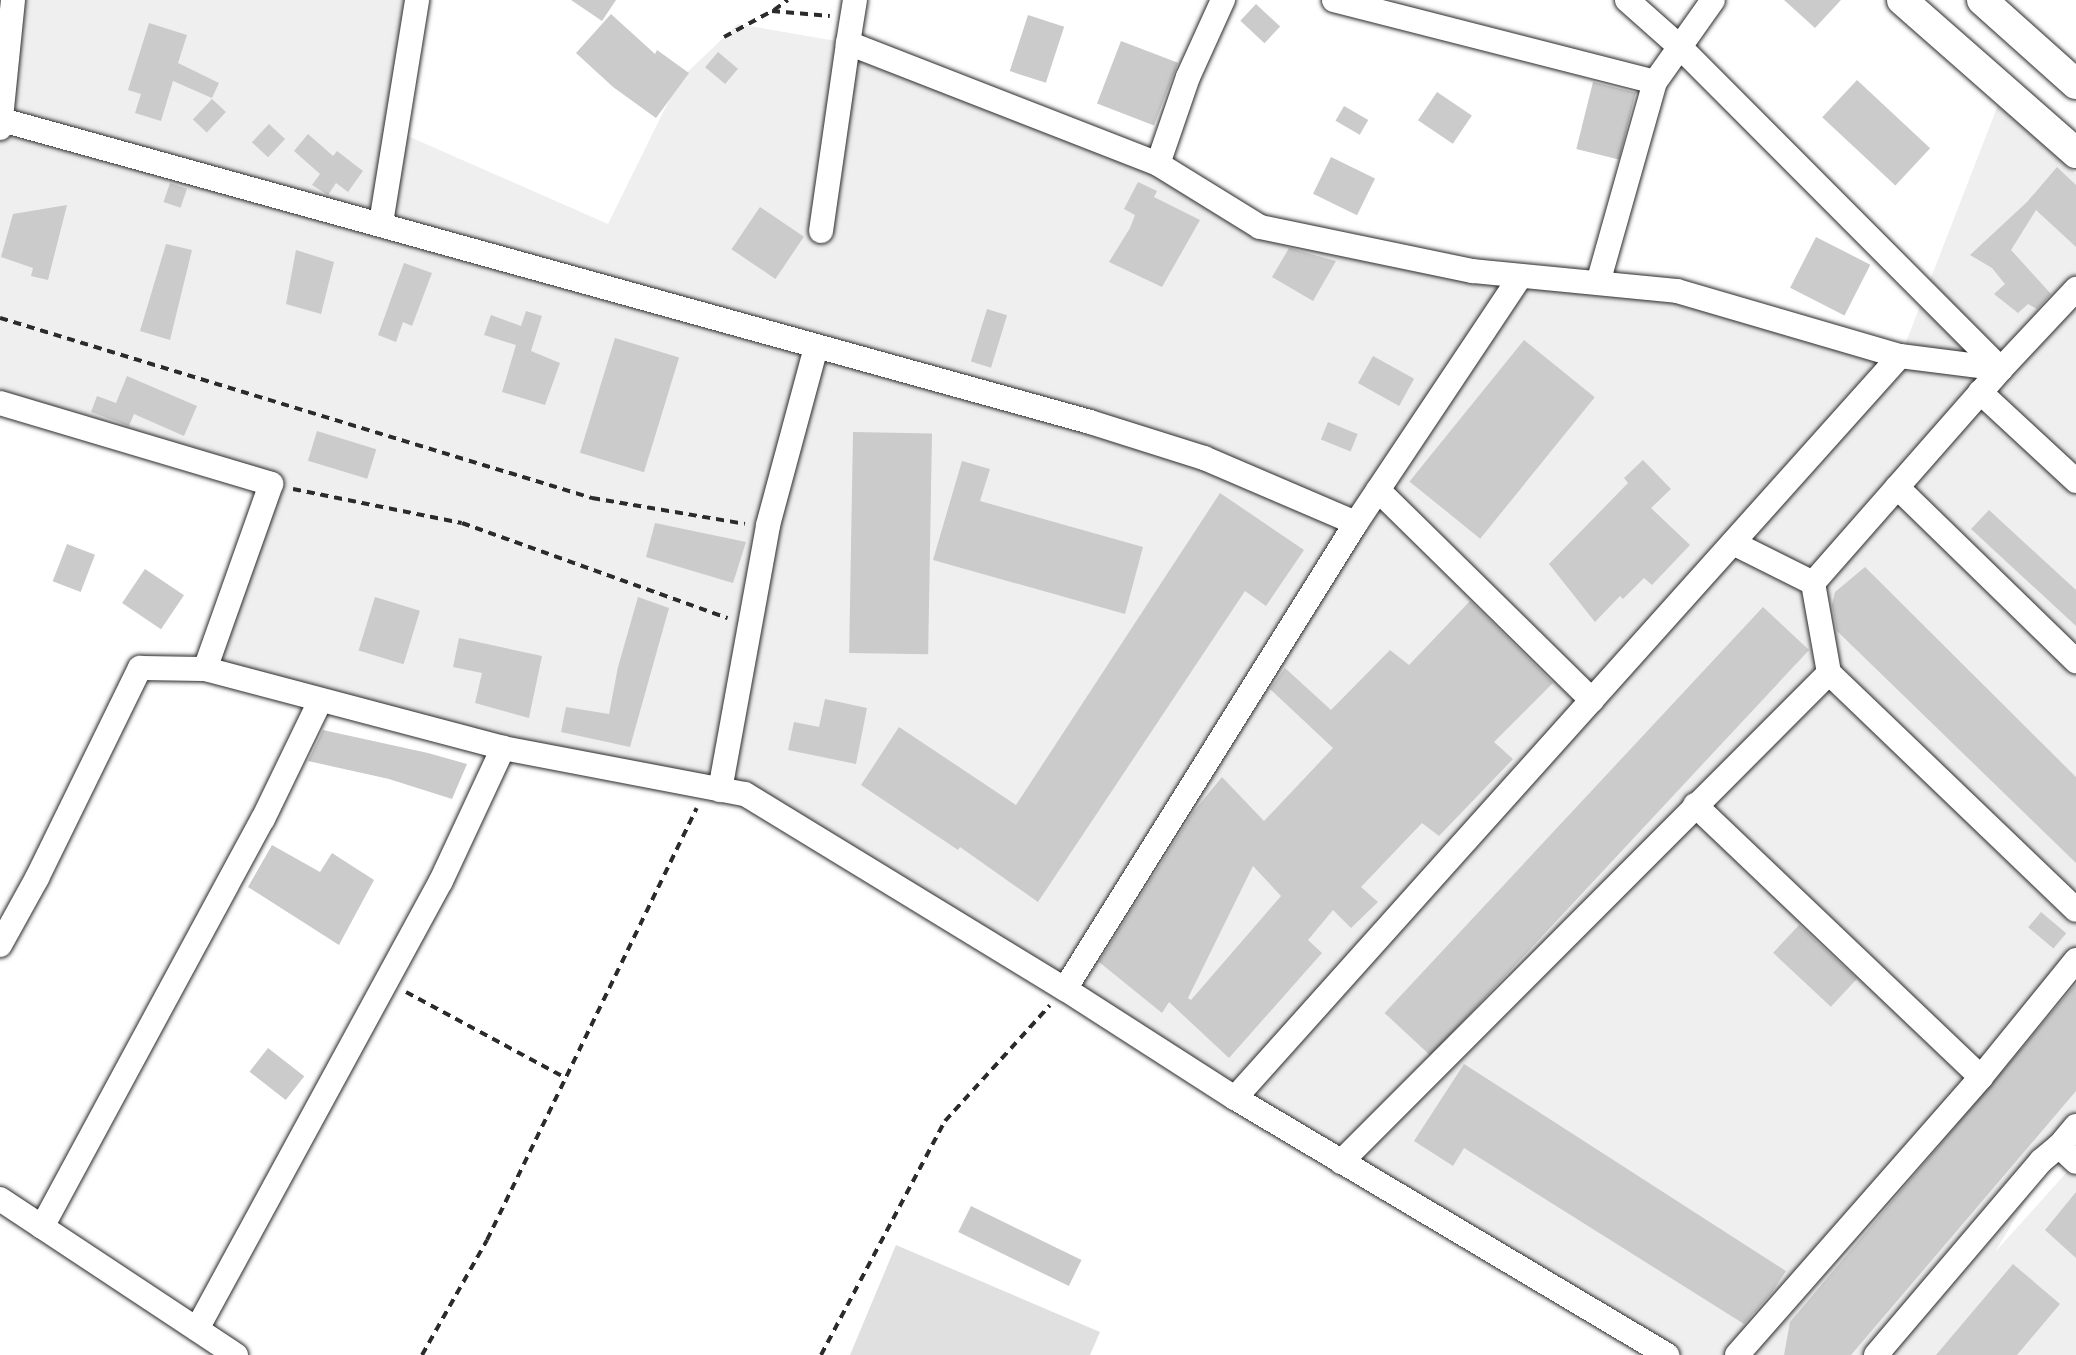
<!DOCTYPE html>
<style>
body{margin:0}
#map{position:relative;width:2076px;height:1355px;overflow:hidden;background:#fff;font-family:"Balsamiq Sans",sans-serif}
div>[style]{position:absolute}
.built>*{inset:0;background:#efefef}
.green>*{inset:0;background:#e0e0e0}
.building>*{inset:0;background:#cbcbcb;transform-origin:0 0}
.path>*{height:4px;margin-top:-2px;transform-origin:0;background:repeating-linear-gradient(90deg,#2b2b2b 0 8px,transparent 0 14px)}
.roads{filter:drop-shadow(0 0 2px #2b2b2b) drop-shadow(0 0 2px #2b2b2b)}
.minor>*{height:24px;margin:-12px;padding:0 12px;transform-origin:12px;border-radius:12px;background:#fff}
.major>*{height:30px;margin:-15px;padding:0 15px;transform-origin:15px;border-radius:15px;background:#fff}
span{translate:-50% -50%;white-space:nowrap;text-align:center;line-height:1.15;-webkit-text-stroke:8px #fff;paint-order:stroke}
</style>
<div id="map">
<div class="built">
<div style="clip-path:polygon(13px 0,417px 0,394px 130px,608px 224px,679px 80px,738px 24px,848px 43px,1158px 164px,1260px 227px,1598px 283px,1901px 355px,1998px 105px,2076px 174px,2076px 1127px,2059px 1146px,1995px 1252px,2076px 1162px,2076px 1355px,1664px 1355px,720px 790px,205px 669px,271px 484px,0 403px,0 128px)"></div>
</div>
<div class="green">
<div style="clip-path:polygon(896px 1245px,1100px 1332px,1090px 1355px,850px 1355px)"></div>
</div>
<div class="building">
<div style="clip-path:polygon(571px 0,616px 0,602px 21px)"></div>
<div style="clip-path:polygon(1784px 0,1841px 0,1815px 28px)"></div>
<div style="left:1256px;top:4px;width:33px;height:23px;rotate:43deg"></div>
<div style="clip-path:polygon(611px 14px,655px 54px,657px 50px,689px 73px,656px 118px,613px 87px,576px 53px)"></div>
<div style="left:1028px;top:15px;width:38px;height:59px;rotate:18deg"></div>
<div style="clip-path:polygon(149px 23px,187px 35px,178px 63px,219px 83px,212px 98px,173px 81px,161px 121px,135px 113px,141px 94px,128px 90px)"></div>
<div style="left:1121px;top:41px;width:61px;height:67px;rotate:21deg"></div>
<div style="left:718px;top:52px;width:26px;height:20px;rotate:40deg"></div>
<div style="left:1857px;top:80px;width:100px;height:51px;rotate:43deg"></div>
<div style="left:1593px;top:82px;width:44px;height:69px;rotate:14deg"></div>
<div style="left:1437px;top:92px;width:42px;height:34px;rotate:34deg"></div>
<div style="left:212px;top:99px;width:19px;height:28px;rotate:43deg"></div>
<div style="left:1344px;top:106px;width:28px;height:17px;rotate:30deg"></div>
<div style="left:269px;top:124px;width:22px;height:25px;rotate:43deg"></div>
<div style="clip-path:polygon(308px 134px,333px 156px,337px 151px,363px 171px,348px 192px,336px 183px,328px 195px,312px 185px,320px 174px,294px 151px)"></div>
<div style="left:1331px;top:157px;width:49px;height:41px;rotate:26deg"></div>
<div style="clip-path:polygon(2057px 167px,2076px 185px,2076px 247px,2036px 210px,2011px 250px,2051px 294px,2037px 309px,2028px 304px,2018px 313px,1994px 294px,2005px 284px,1992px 268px,1970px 255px,2027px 202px)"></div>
<div style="clip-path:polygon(1138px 182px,1157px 191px,1154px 197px,1200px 220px,1162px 287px,1109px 262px,1130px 228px,1135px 215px,1124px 209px)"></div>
<div style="left:170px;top:183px;width:18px;height:20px;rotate:19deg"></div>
<div style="clip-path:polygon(67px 205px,48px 280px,31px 276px,33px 268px,1px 257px,13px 214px)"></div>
<div style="left:760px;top:207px;width:53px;height:51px;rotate:34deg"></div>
<div style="left:1816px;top:237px;width:61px;height:57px;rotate:27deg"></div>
<div style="clip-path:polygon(166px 244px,192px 250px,170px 340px,140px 331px)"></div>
<div style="clip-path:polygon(1289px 248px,1336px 261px,1313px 301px,1272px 277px)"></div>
<div style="clip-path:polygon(296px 250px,334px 262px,321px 314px,286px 304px)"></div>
<div style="clip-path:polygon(404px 263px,432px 273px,412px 326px,403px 322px,396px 342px,378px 335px)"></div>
<div style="left:987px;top:309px;width:21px;height:55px;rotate:17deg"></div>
<div style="clip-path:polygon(526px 311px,542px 316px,531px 351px,560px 363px,545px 405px,502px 392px,516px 345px,484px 335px,491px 315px,521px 326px)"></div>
<div style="left:615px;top:338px;width:67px;height:120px;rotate:17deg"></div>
<div style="left:1524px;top:340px;width:91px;height:182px;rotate:39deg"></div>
<div style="left:1373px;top:356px;width:47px;height:31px;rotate:29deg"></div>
<div style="clip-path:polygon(127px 376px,197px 406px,184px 436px,134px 414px,129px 426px,91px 412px,97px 396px,116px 403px)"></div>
<div style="left:1328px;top:422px;width:32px;height:19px;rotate:22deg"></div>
<div style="left:317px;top:431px;width:62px;height:31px;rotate:17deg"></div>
<div style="left:853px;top:432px;width:79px;height:221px;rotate:1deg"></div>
<div style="clip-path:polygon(1643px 460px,1671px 489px,1651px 508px,1690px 545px,1652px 585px,1644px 578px,1623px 599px,1620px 596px,1595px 622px,1549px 564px,1628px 483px,1624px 478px)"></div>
<div style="clip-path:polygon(962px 461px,990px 469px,980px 501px,1143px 547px,1125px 614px,933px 560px)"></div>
<div style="clip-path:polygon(1220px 493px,1304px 550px,1266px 606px,1245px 591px,1038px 902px,960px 847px,958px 850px,861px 785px,899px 727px,1016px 805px)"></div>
<div style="clip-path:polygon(1989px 510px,2076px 590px,2076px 626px,1971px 529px)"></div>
<div style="clip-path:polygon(655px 523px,746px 542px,733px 583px,646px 557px)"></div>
<div style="left:67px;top:544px;width:30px;height:40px;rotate:21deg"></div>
<div style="clip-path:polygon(1865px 567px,2076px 777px,2076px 863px,1837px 631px,1832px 605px,1835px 592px)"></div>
<div style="left:145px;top:569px;width:47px;height:41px;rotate:34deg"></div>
<div style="left:375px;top:597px;width:47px;height:56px;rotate:17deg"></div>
<div style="clip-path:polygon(638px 597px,669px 608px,630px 747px,561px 732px,566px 707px,609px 714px,618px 667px)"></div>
<div style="clip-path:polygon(evenodd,1470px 601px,1553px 683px,1494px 742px,1513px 759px,1439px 836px,1422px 823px,1361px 887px,1378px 902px,1351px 928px,1333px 910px,1308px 940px,1322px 953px,1229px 1058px,1169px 1002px,1162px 1013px,1099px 962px,1194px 811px,1222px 777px,1264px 821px,1333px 748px,1270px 689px,1285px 668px,1331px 710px,1390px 650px,1409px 665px,1470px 601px,1253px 866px,1281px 896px,1191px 1000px,1188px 998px,1253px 866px)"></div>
<div style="left:1763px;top:607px;width:63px;height:555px;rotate:43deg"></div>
<div style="clip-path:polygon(459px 638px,542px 656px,529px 718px,475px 703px,482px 673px,453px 667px)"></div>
<div style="clip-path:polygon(825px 699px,867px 708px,856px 764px,788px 750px,794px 722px,819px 727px)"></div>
<div style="clip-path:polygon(323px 730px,428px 753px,467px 764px,452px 799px,389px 779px,308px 761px)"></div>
<div style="clip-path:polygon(272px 845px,320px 872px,332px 853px,374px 880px,339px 945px,248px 887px)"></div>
<div style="left:2041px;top:912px;width:33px;height:20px;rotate:40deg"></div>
<div style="left:1799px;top:925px;width:79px;height:38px;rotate:43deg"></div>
<div style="clip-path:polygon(2076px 984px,2076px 1091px,1851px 1355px,1784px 1355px,1790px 1322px)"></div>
<div style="left:268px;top:1048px;width:46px;height:30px;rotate:38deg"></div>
<div style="clip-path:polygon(1464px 1064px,1786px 1271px,1772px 1292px,1744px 1324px,1464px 1148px,1453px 1166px,1414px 1141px)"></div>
<div style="clip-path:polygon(2076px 1192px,2076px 1258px,2045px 1230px)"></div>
<div style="left:971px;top:1206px;width:123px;height:29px;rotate:26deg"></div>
<div style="clip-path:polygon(2013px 1264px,2060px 1304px,2017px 1355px,1936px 1355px)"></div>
</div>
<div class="path">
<div style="left:774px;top:10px;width:17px;rotate:-36deg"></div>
<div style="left:724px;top:37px;width:55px;rotate:-28.4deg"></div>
<div style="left:772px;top:11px;width:58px;rotate:4.9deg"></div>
<div style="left:0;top:318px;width:619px;rotate:16.91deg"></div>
<div style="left:592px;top:498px;width:155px;rotate:9.6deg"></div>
<div style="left:293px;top:489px;width:172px;rotate:11.4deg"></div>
<div style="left:462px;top:523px;width:282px;rotate:19.7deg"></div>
<div style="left:406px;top:992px;width:182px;rotate:28.3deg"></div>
<div style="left:422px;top:1355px;width:132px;rotate:-60.5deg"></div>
<div style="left:487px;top:1240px;width:480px;rotate:-64.1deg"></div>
<div style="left:821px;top:1355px;width:265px;rotate:-62.1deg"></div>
<div style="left:945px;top:1121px;width:156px;rotate:-47.8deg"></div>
</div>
<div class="roads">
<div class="minor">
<div style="left:855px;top:0;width:44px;rotate:99.2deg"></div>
<div style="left:848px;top:43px;width:333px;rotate:21.3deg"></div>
<div style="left:1158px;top:164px;width:120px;rotate:31.7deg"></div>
<div style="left:1260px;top:227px;width:217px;rotate:11.7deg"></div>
<div style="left:1473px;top:271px;width:205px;rotate:5.6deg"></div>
<div style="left:1677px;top:291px;width:232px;rotate:16.3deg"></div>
<div style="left:1900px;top:356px;width:102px;rotate:7.3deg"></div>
<div style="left:2001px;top:369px;width:110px;rotate:-46.8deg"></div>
<div style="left:1334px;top:0;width:331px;rotate:14.3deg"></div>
<div style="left:1627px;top:0;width:72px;rotate:41.6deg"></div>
<div style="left:1681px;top:48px;width:453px;rotate:45.1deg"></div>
<div style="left:2001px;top:369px;width:285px;rotate:131.3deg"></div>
<div style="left:1813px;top:583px;width:91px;rotate:79.9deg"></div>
<div style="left:2px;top:120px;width:1129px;rotate:15.51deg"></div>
<div style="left:1090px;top:422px;width:120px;rotate:17.5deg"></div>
<div style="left:1204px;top:458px;width:165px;rotate:23.2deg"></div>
<div style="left:0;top:128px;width:129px;rotate:-84.2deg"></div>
<div style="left:1158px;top:164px;width:92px;rotate:-71deg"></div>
<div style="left:1188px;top:77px;width:85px;rotate:-65.6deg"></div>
<div style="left:381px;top:223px;width:226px;rotate:-80.8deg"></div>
<div style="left:821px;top:231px;width:190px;rotate:-81.8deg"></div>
<div style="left:1598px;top:283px;width:209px;rotate:-74.2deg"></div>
<div style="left:1655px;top:82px;width:100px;rotate:-54.7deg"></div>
<div style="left:1980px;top:392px;width:131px;rotate:42.8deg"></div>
<div style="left:0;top:403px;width:283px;rotate:16.6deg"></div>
<div style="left:271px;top:484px;width:196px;rotate:109.6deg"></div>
<div style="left:205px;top:669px;width:308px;rotate:14.8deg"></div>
<div style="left:503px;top:748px;width:246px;rotate:10.8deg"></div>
<div style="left:745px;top:794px;width:375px;rotate:31.4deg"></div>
<div style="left:1065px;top:989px;width:202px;rotate:32.7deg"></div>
<div style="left:1235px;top:1098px;width:503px;rotate:30.75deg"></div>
<div style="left:1897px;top:487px;width:250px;rotate:44.2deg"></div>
<div style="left:1378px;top:490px;width:300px;rotate:44.5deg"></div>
<div style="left:1733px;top:543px;width:89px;rotate:26.6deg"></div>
<div style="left:720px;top:790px;width:269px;rotate:-79.7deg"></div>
<div style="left:768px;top:525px;width:184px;rotate:-74.9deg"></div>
<div style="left:1695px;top:805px;width:395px;rotate:43.6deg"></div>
<div style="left:0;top:945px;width:77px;rotate:-61.1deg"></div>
<div style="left:37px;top:878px;width:234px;rotate:-63.9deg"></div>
<div style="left:140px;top:668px;width:65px;rotate:0.9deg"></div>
<div style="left:1065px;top:989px;width:549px;rotate:-58.02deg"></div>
<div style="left:1356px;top:523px;width:297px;rotate:-56.3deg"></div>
<div style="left:1235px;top:1098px;width:996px;rotate:-48.13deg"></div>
<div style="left:2076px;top:1126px;width:26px;rotate:130deg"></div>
<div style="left:2059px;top:1146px;width:23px;rotate:43deg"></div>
<div style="left:1341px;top:1162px;width:691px;rotate:-45.06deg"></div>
<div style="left:1829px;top:673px;width:342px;rotate:43.8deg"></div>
<div style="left:0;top:1199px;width:283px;rotate:33.5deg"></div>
<div style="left:42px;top:1227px;width:464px;rotate:-61.6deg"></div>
<div style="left:263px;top:819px;width:131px;rotate:-64.2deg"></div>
<div style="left:197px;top:1329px;width:510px;rotate:-61.43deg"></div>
<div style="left:441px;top:881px;width:147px;rotate:-65deg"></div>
<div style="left:1737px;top:1355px;width:370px;rotate:-48.7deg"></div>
<div style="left:1981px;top:1077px;width:151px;rotate:-50.9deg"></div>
<div style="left:1876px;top:1355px;width:255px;rotate:-49.6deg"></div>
<div style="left:2041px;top:1161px;width:23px;rotate:-40deg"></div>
</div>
<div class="major">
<div style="left:1902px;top:0;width:232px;rotate:41.3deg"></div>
<div style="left:1982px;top:0;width:126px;rotate:41.8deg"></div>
</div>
</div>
</div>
